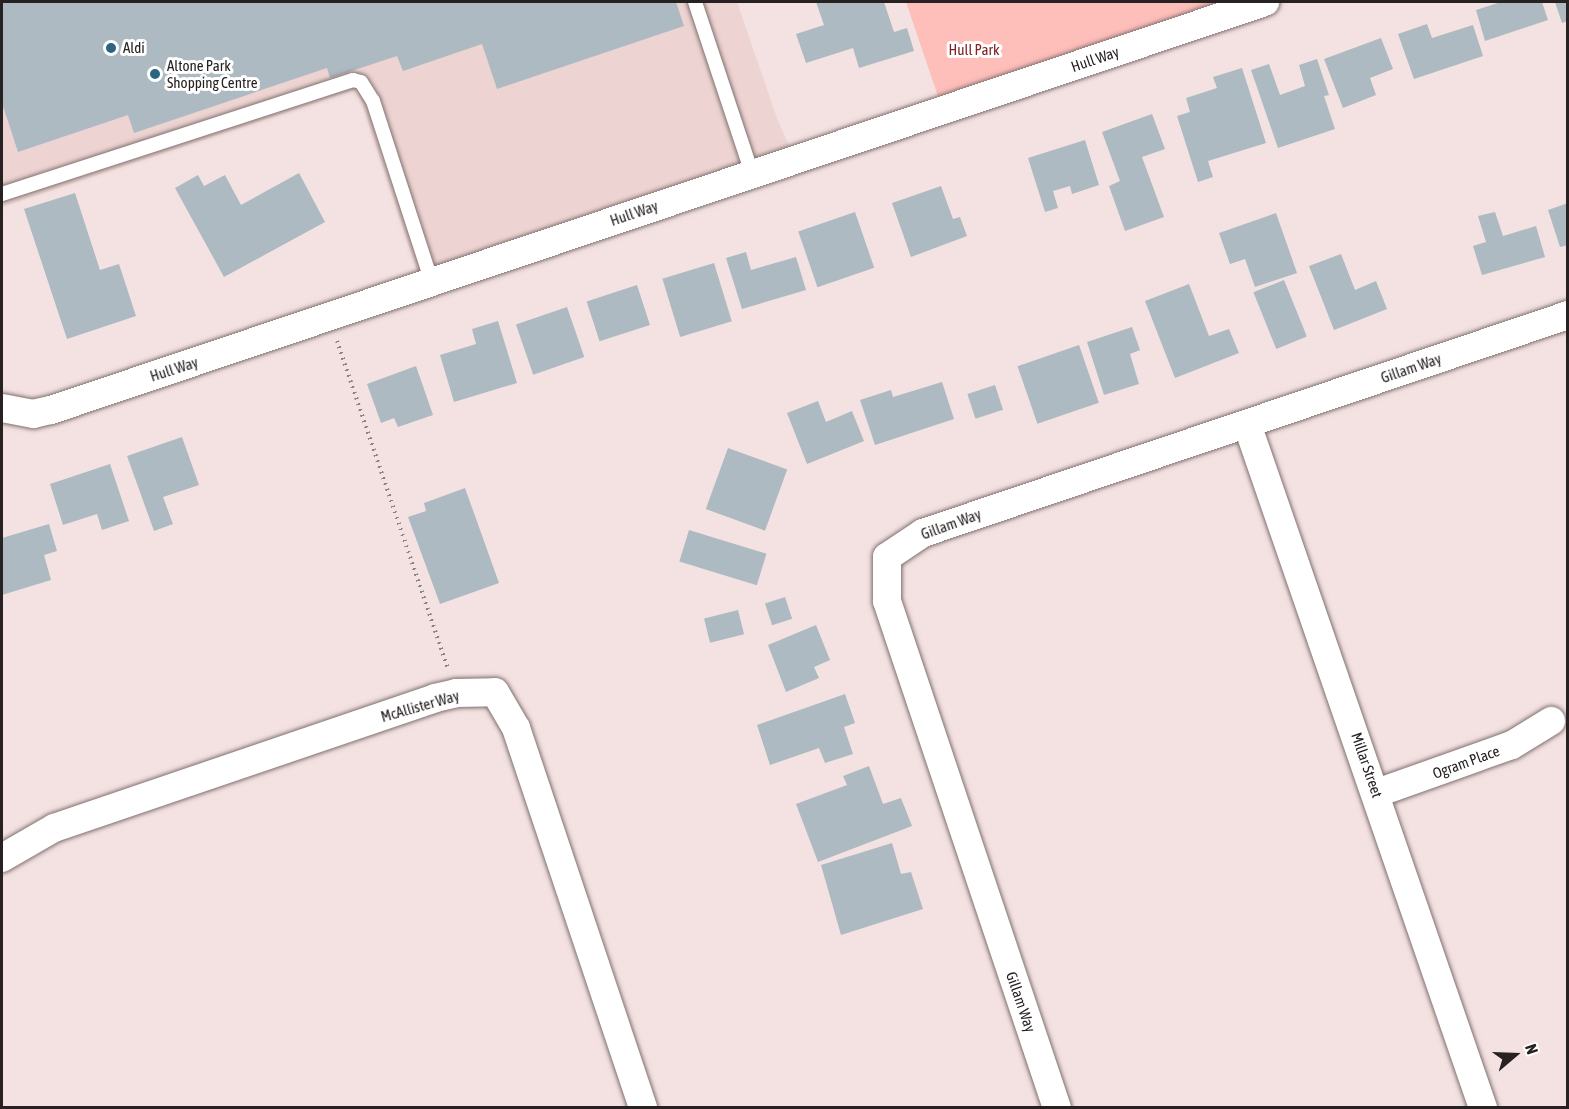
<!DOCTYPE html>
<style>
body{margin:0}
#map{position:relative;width:1569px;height:1109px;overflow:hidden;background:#f3e2e1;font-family:"Asap Condensed",sans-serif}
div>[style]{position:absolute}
.built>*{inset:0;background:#edd4d2}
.green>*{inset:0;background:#febeb9}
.building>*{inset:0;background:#adbac1;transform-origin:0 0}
.path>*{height:4px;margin-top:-2px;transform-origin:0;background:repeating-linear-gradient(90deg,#8d8181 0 1.5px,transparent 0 6px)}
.roads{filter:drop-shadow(0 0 2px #807170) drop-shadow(0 0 2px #807170)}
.service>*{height:14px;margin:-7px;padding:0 7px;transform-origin:7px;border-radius:7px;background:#fff}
.minor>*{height:28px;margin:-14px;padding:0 14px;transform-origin:14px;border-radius:14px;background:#fff}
.dots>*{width:16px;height:16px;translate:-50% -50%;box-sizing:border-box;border:3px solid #fff;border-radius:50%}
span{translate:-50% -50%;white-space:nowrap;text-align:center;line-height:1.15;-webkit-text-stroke:6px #fff;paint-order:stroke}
.poi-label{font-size:15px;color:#272121}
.left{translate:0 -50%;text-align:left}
.park-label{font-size:15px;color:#7e2326}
.street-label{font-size:15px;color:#272121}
.frame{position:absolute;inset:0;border:3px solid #272121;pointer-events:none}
.north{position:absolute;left:1485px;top:1025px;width:60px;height:60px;-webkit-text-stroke:4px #fff;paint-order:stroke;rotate:71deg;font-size:16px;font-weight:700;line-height:24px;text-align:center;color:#272121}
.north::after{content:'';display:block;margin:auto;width:21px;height:27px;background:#272121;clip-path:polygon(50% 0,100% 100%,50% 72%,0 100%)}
</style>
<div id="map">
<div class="built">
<div style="clip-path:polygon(2px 2px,737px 2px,778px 121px,796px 160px,422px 286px,357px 89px,2px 207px)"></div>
</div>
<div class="green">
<div style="clip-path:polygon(906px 2px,1265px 2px,943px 111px)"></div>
</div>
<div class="building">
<div style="clip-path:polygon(2px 2px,676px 2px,684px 26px,497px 89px,482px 44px,403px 71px,397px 56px,330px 78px,327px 68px,134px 133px,128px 115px,18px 152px,2px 103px)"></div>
<div style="clip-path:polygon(816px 2px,884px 2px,894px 32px,907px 28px,914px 51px,859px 68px,853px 48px,806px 63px,796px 34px,824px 25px)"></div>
<div style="clip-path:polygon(1501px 2px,1542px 2px,1548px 20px,1485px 41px,1476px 10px)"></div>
<div style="clip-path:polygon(1555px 2px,1568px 2px,1568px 21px,1562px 23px)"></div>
<div style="clip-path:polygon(1427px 24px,1432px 38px,1473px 25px,1483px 56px,1414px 79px,1398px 34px)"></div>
<div style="clip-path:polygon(1381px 38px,1393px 69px,1370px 78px,1376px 95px,1343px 108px,1324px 59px)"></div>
<div style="clip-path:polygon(1317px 59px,1329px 95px,1324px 96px,1335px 129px,1278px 148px,1251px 70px,1269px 64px,1280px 95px,1305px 86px,1299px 65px)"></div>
<div style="clip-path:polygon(1242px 68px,1266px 143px,1208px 161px,1213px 177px,1198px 182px,1177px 116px,1190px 112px,1186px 98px,1217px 88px,1213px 77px)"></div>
<div style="clip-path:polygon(1152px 114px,1165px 149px,1142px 157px,1164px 217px,1125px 231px,1109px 186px,1120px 181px,1102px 132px)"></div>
<div style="clip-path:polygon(1085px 140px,1099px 185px,1072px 194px,1070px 186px,1053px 191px,1058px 208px,1045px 212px,1028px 158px)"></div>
<div style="clip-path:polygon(299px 173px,325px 222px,224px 277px,175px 188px,198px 175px,204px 186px,225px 175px,241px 205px)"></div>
<div style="clip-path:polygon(941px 186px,953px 219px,960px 217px,967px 236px,911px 257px,892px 203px)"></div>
<div style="clip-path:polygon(75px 193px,100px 270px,119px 264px,136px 316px,67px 339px,24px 209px)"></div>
<div style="clip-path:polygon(1568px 203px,1568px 245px,1560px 247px,1548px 210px)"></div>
<div style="left:855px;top:212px;width:59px;height:60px;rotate:71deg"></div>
<div style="clip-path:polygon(1495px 212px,1503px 236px,1536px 226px,1545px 257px,1482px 275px,1473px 246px,1486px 242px,1478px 216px)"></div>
<div style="clip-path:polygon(1276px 213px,1297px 273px,1255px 287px,1245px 259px,1230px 264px,1219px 233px)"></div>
<div style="clip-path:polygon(746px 252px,751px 270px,796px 257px,806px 290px,742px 309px,726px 258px)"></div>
<div style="clip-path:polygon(1341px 254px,1355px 290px,1376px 281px,1387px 309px,1334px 330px,1309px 266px)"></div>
<div style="left:714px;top:263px;width:61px;height:54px;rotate:73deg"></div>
<div style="left:1284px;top:280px;width:61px;height:33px;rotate:68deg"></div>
<div style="clip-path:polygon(1189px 284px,1209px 336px,1229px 329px,1239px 353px,1175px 378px,1145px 301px)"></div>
<div style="left:637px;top:285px;width:42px;height:53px;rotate:72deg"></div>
<div style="left:567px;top:307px;width:53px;height:54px;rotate:71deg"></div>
<div style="clip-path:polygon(498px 321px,517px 383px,454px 402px,440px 355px,476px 344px,472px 329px)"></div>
<div style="clip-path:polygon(1132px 327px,1140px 350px,1130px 354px,1139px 384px,1104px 395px,1087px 342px)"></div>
<div style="left:1079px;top:345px;width:61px;height:65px;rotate:71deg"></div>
<div style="clip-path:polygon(416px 366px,433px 415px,398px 427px,394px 418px,381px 423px,367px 384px)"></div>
<div style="clip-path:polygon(942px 382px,954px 419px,875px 445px,860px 400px,891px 390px,893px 397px)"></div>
<div style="left:995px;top:385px;width:26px;height:29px;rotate:72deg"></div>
<div style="clip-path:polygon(818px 401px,826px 422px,852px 411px,864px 441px,807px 464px,787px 413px)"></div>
<div style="clip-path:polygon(182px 437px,199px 485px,163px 497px,173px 524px,154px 531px,127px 456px)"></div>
<div style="left:728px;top:448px;width:63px;height:65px;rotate:20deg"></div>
<div style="clip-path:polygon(110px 464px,129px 521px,102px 530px,97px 514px,63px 525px,50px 484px)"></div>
<div style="clip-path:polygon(465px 488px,499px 583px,440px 604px,408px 517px,426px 511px,424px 503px)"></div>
<div style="clip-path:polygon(49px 524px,57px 551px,44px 555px,51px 580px,2px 595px,2px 538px)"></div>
<div style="left:689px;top:530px;width:81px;height:33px;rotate:17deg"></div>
<div style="left:785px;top:597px;width:23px;height:21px;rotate:72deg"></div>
<div style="left:738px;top:610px;width:25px;height:35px;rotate:76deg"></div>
<div style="clip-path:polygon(816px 625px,830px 660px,814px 667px,819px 678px,786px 692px,768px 645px)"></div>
<div style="clip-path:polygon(845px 694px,855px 723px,844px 727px,853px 754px,825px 763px,819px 748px,770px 765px,757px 725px)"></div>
<div style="clip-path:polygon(869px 766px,883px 804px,901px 798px,912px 826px,818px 862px,796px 804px,847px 785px,843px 776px)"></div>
<div style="clip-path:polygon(892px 843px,901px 874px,911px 872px,923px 909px,841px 935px,821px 865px)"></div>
</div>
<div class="path">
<div style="left:337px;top:341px;width:346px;rotate:71.3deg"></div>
</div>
<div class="roads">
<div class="service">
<div style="left:695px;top:2px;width:180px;rotate:71.6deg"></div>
<div style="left:2px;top:194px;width:369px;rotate:-18deg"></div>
<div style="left:353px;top:80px;width:8px;rotate:14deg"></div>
<div style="left:361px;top:82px;width:22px;rotate:58deg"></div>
<div style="left:373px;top:101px;width:191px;rotate:72deg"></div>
</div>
<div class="minor">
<div style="left:2px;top:408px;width:32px;rotate:11deg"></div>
<div style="left:33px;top:414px;width:18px;rotate:-13deg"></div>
<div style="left:51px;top:410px;width:1281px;rotate:-18.58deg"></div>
<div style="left:1247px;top:424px;width:724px;rotate:70.96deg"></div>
<div style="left:1377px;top:793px;width:143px;rotate:-19.6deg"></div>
<div style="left:1512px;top:745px;width:46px;rotate:-31.6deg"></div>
<div style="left:2px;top:858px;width:60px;rotate:-30deg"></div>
<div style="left:54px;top:828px;width:403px;rotate:-18.8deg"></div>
<div style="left:435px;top:698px;width:22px;rotate:-13deg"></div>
<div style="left:456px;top:693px;width:39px;rotate:-1deg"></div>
<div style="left:495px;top:692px;width:42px;rotate:59.7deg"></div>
<div style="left:516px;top:728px;width:401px;rotate:71.5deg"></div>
<div style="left:1057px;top:1108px;width:535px;rotate:-108.54deg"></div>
<div style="left:887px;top:601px;width:44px;rotate:-90deg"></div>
<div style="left:887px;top:557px;width:43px;rotate:-33.7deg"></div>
<div style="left:923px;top:533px;width:681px;rotate:-18.67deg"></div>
</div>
</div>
<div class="dots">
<div style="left:111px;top:48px;background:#2d647f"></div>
<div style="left:155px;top:74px;background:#2d647f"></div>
</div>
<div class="poi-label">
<span class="left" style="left:123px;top:48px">Aldi</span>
<span class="left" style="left:167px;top:74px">Altone Park<br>Shopping Centre</span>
</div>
<div class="park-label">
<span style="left:974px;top:50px">Hull Park</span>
</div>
<div class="street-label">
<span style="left:1095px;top:59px;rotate:-19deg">Hull Way</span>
<span style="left:634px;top:213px;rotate:-19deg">Hull Way</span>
<span style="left:1411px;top:368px;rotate:-19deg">Gillam Way</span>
<span style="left:174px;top:369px;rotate:-18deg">Hull Way</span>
<span style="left:951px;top:524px;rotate:-20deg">Gillam Way</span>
<span style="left:420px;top:706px;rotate:-16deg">McAllister Way</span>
<span style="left:1466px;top:762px;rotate:-20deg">Ogram Place</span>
<span style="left:1367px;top:765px;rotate:71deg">Millar Street</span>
<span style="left:1021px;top:1002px;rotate:71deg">Gillam Way</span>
</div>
<div class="frame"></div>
<div class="north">N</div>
</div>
